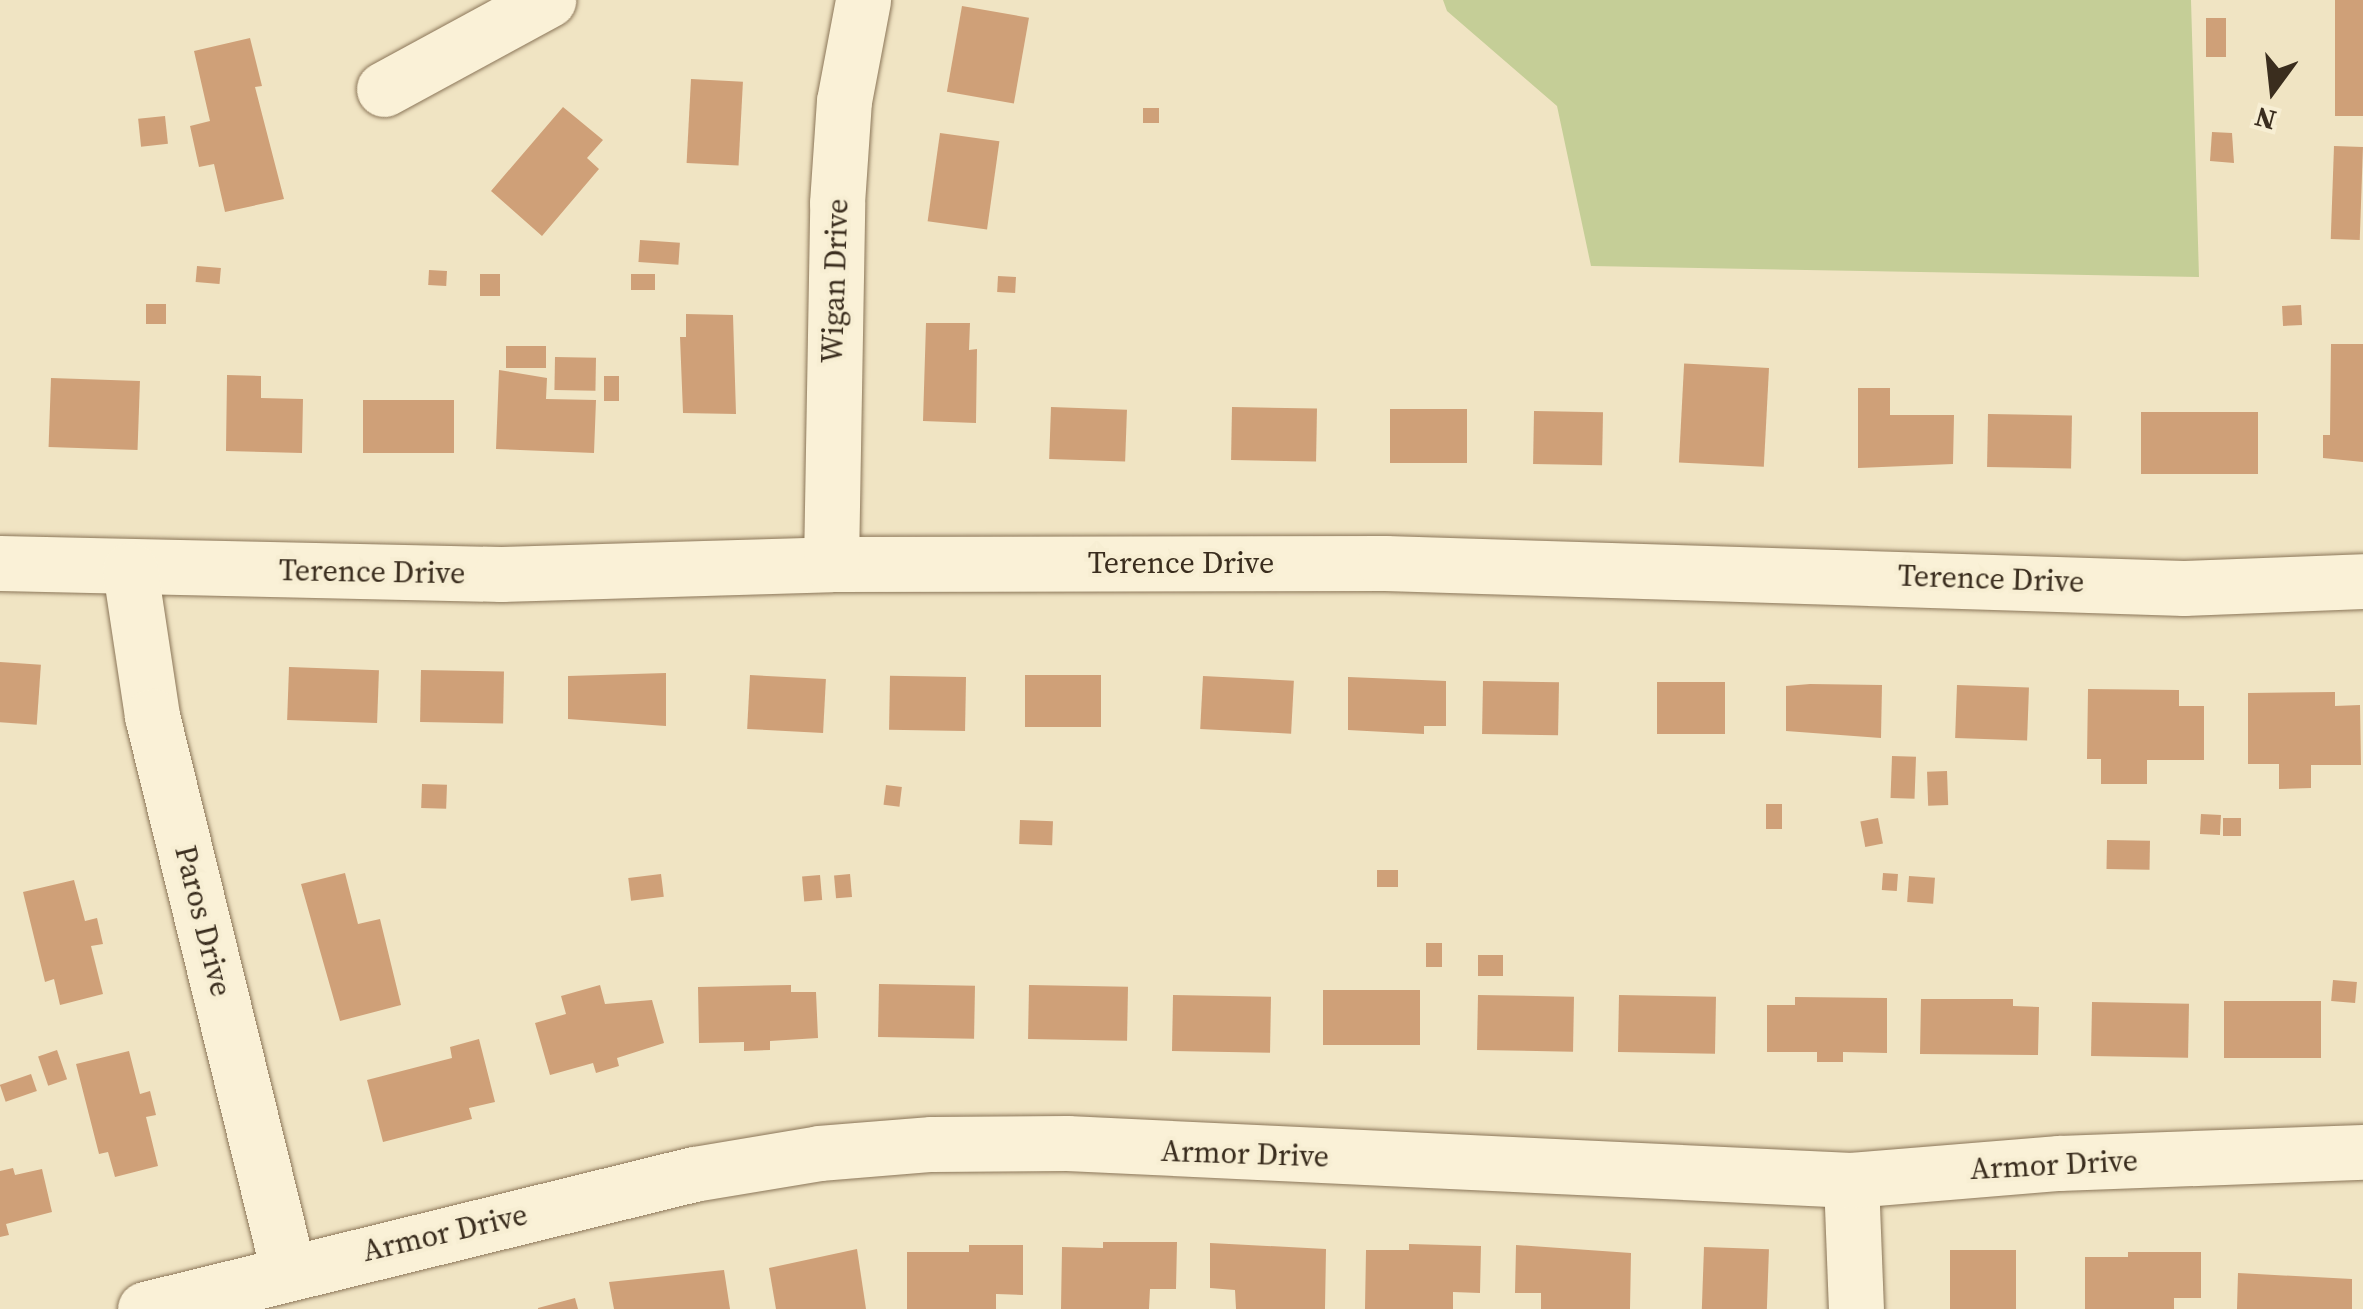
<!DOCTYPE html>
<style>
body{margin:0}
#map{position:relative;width:2363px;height:1309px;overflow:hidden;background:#f0e4c3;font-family:"Source Serif 4",serif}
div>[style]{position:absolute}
.green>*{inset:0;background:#c5ce97}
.building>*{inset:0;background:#cfa078;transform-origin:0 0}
.roads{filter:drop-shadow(0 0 2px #8b7659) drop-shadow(0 0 2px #8b7659)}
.minor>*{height:55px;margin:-27.5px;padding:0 27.5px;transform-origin:27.5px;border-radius:27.5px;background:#faf1d7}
span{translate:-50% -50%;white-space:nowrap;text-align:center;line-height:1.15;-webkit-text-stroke:8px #f7eed3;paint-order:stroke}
.street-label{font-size:30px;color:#3a2d1e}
.north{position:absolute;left:2223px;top:40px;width:100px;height:100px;-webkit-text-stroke:8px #f7eed3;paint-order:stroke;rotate:195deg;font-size:28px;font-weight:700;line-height:40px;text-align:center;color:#3a2d1e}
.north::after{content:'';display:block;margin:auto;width:35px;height:45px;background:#3a2d1e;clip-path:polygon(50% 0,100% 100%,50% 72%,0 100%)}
</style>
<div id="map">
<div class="green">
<div style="clip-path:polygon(1443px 0,2191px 0,2199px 277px,1591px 266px,1557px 106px,1447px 11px)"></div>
</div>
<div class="building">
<div style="left:2335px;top:0;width:28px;height:116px"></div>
<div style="left:962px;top:6px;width:68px;height:87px;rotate:10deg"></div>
<div style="left:2206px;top:18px;width:20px;height:39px"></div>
<div style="clip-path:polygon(250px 38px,262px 86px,255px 87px,284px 199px,225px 212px,214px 164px,199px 167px,190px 126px,210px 121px,194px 51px)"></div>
<div style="left:691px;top:79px;width:52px;height:84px;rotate:3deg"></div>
<div style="clip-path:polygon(563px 107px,603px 140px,587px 158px,599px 169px,542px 236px,491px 191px)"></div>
<div style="left:1143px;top:108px;width:16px;height:15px"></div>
<div style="left:165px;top:116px;width:28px;height:27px;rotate:84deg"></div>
<div style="clip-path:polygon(2212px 132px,2232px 133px,2234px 163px,2210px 161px)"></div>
<div style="left:940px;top:133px;width:60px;height:89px;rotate:8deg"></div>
<div style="left:2334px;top:146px;width:29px;height:93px;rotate:2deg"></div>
<div style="left:640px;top:240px;width:40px;height:22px;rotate:4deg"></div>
<div style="left:197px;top:266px;width:24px;height:16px;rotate:5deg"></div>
<div style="left:429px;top:270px;width:18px;height:15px;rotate:3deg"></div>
<div style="left:480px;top:274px;width:20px;height:22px"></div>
<div style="left:631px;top:274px;width:24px;height:16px"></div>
<div style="left:998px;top:276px;width:18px;height:16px;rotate:3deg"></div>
<div style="left:146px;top:304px;width:20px;height:20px"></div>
<div style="left:2301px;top:305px;width:20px;height:19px;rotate:87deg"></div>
<div style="clip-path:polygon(686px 314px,733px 315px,736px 414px,683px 413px,680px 337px,686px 337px)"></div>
<div style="clip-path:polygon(926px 323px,970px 323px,969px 350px,977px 349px,976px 423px,923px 421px)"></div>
<div style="clip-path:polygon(2331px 344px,2363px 344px,2363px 462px,2323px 458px,2323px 435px,2330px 435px)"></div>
<div style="left:506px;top:346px;width:40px;height:22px"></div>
<div style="left:555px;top:357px;width:41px;height:33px;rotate:1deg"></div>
<div style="left:1769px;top:368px;width:99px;height:85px;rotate:93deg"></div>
<div style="clip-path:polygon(499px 370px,547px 378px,546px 399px,596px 400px,594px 453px,496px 449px)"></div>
<div style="clip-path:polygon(227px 375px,261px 376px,261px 398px,303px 399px,302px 453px,226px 451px)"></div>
<div style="left:604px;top:376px;width:15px;height:25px"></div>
<div style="left:51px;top:378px;width:89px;height:69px;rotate:2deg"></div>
<div style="clip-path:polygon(1858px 388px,1890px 388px,1890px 415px,1954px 415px,1953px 464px,1858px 468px)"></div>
<div style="left:363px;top:400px;width:91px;height:53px"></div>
<div style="left:1051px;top:407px;width:76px;height:52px;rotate:2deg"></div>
<div style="left:1232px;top:407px;width:85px;height:53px;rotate:1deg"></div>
<div style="left:1390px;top:409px;width:77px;height:54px"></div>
<div style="left:1534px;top:411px;width:69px;height:53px;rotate:1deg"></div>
<div style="left:2141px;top:412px;width:117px;height:62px"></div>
<div style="left:1988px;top:414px;width:84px;height:53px;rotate:1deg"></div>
<div style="left:0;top:662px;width:41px;height:60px;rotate:4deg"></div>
<div style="left:289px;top:667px;width:90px;height:53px;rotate:2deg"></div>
<div style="left:421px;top:670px;width:83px;height:52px;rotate:1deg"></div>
<div style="clip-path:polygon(666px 673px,666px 726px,568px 719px,568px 676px)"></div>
<div style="left:750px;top:675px;width:76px;height:54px;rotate:3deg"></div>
<div style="left:1025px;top:675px;width:76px;height:52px"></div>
<div style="left:1203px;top:676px;width:91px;height:53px;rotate:3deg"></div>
<div style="left:966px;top:677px;width:54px;height:76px;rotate:91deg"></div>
<div style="clip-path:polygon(1348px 677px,1446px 681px,1446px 726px,1424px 726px,1424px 734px,1348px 730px)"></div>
<div style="left:1483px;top:681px;width:76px;height:53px;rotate:1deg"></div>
<div style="left:1657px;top:682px;width:68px;height:52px"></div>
<div style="clip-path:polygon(1810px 684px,1882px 685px,1881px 738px,1786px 731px,1786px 686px)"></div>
<div style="left:1957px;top:685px;width:72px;height:53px;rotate:2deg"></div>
<div style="clip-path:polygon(2088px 689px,2179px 690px,2179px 706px,2204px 706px,2204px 760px,2147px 760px,2147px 784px,2101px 784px,2101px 759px,2087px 759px)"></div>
<div style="clip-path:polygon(2335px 692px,2335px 706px,2360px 705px,2361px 765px,2311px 765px,2311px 788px,2279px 789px,2279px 764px,2248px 764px,2248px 693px)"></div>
<div style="left:1892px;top:756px;width:24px;height:42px;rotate:2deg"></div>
<div style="left:1947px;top:771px;width:34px;height:20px;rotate:88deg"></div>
<div style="left:422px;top:784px;width:25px;height:24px;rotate:2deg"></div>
<div style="left:886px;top:785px;width:16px;height:20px;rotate:7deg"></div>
<div style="left:1782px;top:804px;width:25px;height:16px;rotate:90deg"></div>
<div style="left:2201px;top:814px;width:20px;height:20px;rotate:3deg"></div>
<div style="left:1878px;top:818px;width:26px;height:18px;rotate:79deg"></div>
<div style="left:2223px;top:818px;width:18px;height:18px"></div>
<div style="left:1020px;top:820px;width:33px;height:24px;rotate:2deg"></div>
<div style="left:2107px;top:840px;width:43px;height:29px;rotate:1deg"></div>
<div style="left:1377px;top:870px;width:21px;height:17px"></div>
<div style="clip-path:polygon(345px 873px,358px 924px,380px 919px,401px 1005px,340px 1021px,301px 884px)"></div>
<div style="left:1883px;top:873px;width:15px;height:17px;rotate:4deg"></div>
<div style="left:661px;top:874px;width:23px;height:33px;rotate:83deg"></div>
<div style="left:850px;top:874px;width:23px;height:16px;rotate:85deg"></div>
<div style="left:820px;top:875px;width:25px;height:18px;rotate:85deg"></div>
<div style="left:1909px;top:876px;width:26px;height:26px;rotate:4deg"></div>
<div style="clip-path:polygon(74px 880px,85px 921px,97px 918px,103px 944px,91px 946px,103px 994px,60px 1005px,54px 979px,45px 982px,23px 892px)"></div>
<div style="left:1426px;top:943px;width:16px;height:24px"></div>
<div style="left:1478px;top:955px;width:25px;height:21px"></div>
<div style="left:2333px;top:980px;width:24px;height:21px;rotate:5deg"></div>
<div style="left:879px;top:984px;width:96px;height:53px;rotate:1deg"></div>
<div style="clip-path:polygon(600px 985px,605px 1004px,652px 1000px,664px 1043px,617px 1058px,619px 1066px,596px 1073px,593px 1063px,550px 1075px,535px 1023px,566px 1014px,561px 996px)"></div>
<div style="clip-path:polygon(791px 985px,791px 992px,816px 992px,818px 1038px,770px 1041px,770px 1050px,744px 1051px,744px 1042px,699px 1043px,698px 987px)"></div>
<div style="left:1029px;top:985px;width:99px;height:54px;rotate:1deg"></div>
<div style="left:1323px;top:990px;width:97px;height:55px"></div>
<div style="left:1173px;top:995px;width:98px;height:56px;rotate:1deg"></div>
<div style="left:1478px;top:995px;width:96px;height:55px;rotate:1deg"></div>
<div style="left:1619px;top:995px;width:97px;height:57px;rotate:1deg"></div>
<div style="clip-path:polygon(1795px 997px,1887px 998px,1887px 1053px,1843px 1052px,1843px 1062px,1817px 1062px,1817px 1052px,1767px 1052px,1767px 1005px,1795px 1005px)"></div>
<div style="clip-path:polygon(1921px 999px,2013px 999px,2013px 1006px,2039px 1007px,2038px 1055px,1920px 1054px)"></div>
<div style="left:2321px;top:1001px;width:57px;height:97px;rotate:90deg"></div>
<div style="left:2092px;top:1002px;width:97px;height:54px;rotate:1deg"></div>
<div style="clip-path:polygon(479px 1039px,495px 1102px,469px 1108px,472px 1119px,383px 1142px,367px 1080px,452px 1058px,450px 1047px)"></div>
<div style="left:57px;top:1050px;width:31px;height:20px;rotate:71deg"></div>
<div style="clip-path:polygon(129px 1051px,140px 1094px,150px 1091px,156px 1115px,146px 1117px,158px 1166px,115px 1177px,108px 1152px,99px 1154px,76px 1064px)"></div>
<div style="left:31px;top:1074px;width:18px;height:33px;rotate:71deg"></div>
<div style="clip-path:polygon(13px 1168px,15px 1175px,42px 1169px,52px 1212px,6px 1224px,9px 1235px,0 1237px,0 1171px)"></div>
<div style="clip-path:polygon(1103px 1242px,1177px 1242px,1176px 1289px,1150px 1289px,1149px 1309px,1061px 1309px,1062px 1247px,1103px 1248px)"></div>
<div style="clip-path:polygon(1210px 1243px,1326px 1249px,1325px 1309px,1236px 1309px,1235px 1290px,1210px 1288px)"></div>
<div style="clip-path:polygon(1409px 1244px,1481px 1246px,1480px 1293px,1453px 1292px,1453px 1309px,1365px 1309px,1366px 1250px,1409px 1250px)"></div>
<div style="clip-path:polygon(969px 1245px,1023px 1245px,1023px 1295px,996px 1294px,996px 1309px,907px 1309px,907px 1252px,969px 1252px)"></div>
<div style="clip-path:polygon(1516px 1245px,1631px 1253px,1630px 1309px,1541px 1309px,1541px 1293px,1515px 1293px)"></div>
<div style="left:1704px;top:1247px;width:65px;height:62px;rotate:2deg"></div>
<div style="clip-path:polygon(857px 1249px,866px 1309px,776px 1309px,769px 1268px)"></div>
<div style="left:1950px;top:1250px;width:66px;height:59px"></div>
<div style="clip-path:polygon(2128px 1252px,2201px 1252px,2201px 1298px,2174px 1298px,2174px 1309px,2085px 1309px,2085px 1257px,2128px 1257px)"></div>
<div style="clip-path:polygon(724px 1270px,730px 1309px,614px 1309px,609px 1282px)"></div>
<div style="clip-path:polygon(2238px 1273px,2352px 1279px,2352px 1309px,2237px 1309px)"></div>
<div style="clip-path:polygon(575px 1298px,578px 1309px,538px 1309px,538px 1308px)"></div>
</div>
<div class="roads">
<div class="minor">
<div style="left:384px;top:89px;width:187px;rotate:-28.5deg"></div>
<div style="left:0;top:563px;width:501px;rotate:1.26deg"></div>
<div style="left:501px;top:574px;width:330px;rotate:-1.7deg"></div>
<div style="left:831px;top:564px;width:554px;rotate:-0.1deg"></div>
<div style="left:1385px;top:563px;width:799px;rotate:1.79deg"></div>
<div style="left:2184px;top:588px;width:179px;rotate:-2.2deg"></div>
<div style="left:831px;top:564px;width:361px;rotate:-89deg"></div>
<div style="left:837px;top:203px;width:102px;rotate:-86.1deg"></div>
<div style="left:844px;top:101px;width:103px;rotate:-79.3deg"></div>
<div style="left:130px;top:570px;width:148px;rotate:81.4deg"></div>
<div style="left:152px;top:716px;width:570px;rotate:76.21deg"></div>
<div style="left:1851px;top:1180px;width:129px;rotate:87.8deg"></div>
<div style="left:145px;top:1309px;width:565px;rotate:-13.82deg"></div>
<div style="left:694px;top:1174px;width:127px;rotate:-9.5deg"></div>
<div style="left:819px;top:1153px;width:113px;rotate:-4.6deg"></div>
<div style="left:932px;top:1144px;width:135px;rotate:-0.4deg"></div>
<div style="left:1067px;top:1143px;width:785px;rotate:2.7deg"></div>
<div style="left:1851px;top:1180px;width:209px;rotate:-4.7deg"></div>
<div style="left:2059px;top:1163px;width:304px;rotate:-2.1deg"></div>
</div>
</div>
<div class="street-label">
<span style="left:835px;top:281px;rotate:-88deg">Wigan Drive</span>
<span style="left:1181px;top:563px">Terence Drive</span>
<span style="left:372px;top:572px;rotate:1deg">Terence Drive</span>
<span style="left:1991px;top:579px;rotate:2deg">Terence Drive</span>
<span style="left:203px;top:921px;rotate:76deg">Paros Drive</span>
<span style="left:1245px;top:1154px;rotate:2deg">Armor Drive</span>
<span style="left:2054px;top:1165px;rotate:-3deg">Armor Drive</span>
<span style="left:445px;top:1233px;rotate:-13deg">Armor Drive</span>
</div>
<div class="north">N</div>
</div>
